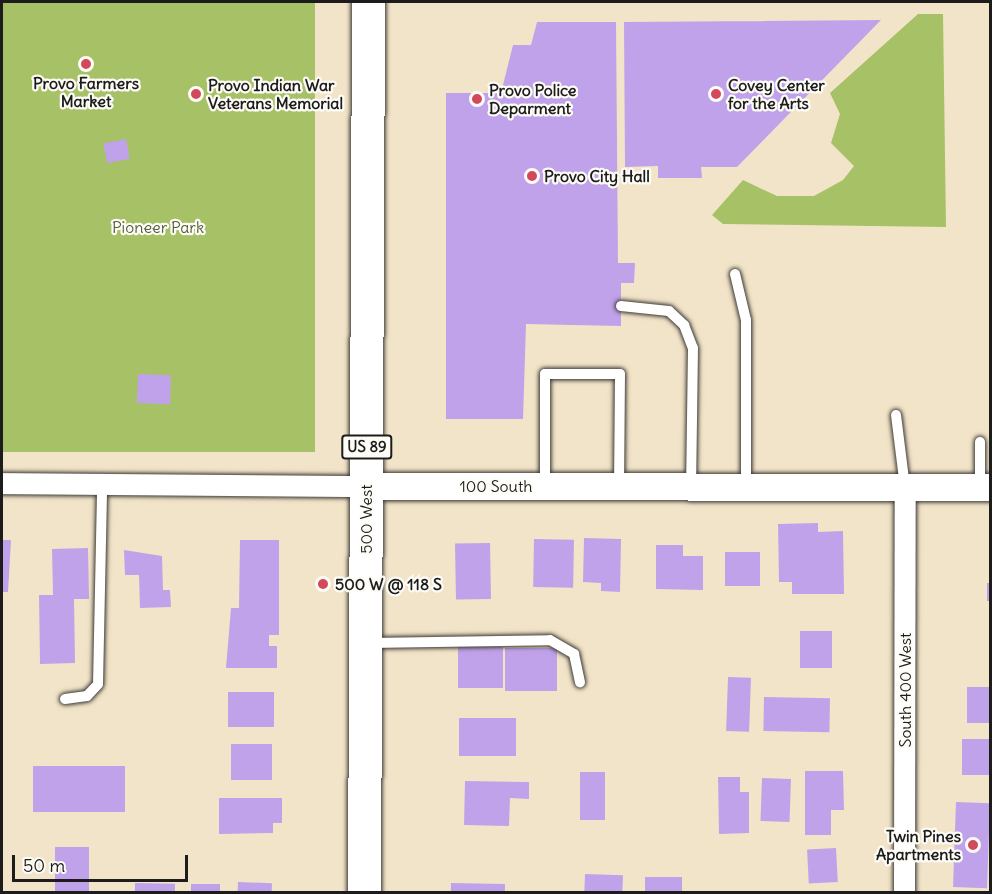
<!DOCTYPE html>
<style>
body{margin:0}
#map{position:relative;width:992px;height:894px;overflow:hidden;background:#f2e4c8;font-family:Delius,sans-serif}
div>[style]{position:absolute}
.green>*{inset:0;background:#a7c167;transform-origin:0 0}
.building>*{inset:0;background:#c0a2ea;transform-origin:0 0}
.roads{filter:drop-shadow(0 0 2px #3c3a36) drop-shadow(0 0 2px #3c3a36)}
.service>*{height:10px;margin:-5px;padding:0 5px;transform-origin:5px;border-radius:5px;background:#fff}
.minor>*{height:21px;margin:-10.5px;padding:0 10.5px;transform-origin:10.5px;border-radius:10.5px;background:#fff}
.tertiary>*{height:27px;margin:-13.5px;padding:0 13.5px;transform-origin:13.5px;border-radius:13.5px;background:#fff}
.primary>*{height:33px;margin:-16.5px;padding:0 16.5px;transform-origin:16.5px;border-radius:16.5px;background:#fff}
.dots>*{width:16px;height:16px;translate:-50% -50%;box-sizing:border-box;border:3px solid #fdfcf7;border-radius:50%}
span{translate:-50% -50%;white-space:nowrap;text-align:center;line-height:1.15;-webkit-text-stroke:4.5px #fdfcf7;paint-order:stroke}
.shield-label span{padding:2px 4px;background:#fdfcf7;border:2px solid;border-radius:4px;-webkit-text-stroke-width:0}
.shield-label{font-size:15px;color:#1c1c1c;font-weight:700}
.poi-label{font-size:16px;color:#1c1c1c;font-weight:700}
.left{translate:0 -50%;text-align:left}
.right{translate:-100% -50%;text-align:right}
.park-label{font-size:16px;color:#545e3a}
.street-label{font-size:16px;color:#1c1c1c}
.frame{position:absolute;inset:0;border:3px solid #1c1c1c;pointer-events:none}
.scale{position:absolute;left:12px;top:855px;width:176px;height:27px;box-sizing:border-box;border:3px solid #1c1c1c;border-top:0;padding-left:8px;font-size:18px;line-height:21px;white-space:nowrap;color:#1c1c1c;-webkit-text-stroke:4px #fdfcf7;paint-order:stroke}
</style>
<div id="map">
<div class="green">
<div style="left:2px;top:2px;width:313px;height:450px"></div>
<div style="clip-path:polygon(918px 14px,943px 14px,946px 227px,723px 224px,712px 215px,743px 180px,777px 196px,814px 196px,843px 180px,854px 166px,831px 143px,840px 114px,830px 93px)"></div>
</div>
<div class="building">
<div style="clip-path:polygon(881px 20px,737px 167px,701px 167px,702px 178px,658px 178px,658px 166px,625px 167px,624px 22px)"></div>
<div style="clip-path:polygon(537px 22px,616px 22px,618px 263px,635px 263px,634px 283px,621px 283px,621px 326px,526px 324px,523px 419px,446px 419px,446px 93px,501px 93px,513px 45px,531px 45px)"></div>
<div style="left:126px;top:139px;width:20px;height:23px;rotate:79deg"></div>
<div style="left:138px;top:374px;width:33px;height:29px;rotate:2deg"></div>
<div style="clip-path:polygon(818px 523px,818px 532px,843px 531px,844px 594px,792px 594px,792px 582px,779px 582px,778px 524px)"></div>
<div style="clip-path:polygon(584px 538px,621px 539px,620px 592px,601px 591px,601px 583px,583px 582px)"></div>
<div style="left:534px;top:539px;width:40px;height:48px;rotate:1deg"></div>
<div style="clip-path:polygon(2px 540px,11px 540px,8px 592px,2px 592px)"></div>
<div style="clip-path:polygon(240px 540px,279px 540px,279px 635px,269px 635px,269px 646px,277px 646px,277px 668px,226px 668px,231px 608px,239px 608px)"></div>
<div style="left:490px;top:543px;width:56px;height:35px;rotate:89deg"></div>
<div style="clip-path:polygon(656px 545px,683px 545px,683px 556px,703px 556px,703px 590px,656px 589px)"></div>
<div style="clip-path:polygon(88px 548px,89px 599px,74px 599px,75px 663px,40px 664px,39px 595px,53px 595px,52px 549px)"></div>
<div style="clip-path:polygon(124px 550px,162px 556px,163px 590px,170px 590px,171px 607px,140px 608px,139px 575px,125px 575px)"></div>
<div style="left:725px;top:552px;width:35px;height:34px"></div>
<div style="left:987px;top:583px;width:3px;height:18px"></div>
<div style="left:800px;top:631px;width:32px;height:37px"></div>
<div style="left:503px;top:647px;width:41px;height:45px;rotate:90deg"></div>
<div style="left:505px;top:648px;width:52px;height:43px"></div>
<div style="left:728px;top:677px;width:23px;height:54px;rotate:2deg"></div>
<div style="left:967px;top:687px;width:23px;height:36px"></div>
<div style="left:228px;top:692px;width:46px;height:35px"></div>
<div style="left:764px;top:697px;width:66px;height:34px;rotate:1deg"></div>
<div style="left:459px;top:718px;width:57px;height:38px"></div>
<div style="left:962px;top:739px;width:28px;height:36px"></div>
<div style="left:231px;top:744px;width:41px;height:36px"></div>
<div style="left:33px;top:766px;width:92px;height:46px"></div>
<div style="clip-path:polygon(805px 771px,843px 771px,844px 810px,831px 810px,831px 835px,805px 835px)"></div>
<div style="left:580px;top:772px;width:25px;height:48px"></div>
<div style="clip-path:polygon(718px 777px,740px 777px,740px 792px,749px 792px,749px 833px,719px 834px)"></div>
<div style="left:762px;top:778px;width:29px;height:43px;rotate:2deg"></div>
<div style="clip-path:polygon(465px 781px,529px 782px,529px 799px,510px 798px,509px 826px,464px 825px)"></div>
<div style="clip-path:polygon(219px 798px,282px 798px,282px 823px,273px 823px,273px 833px,219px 834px)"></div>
<div style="left:956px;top:802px;width:34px;height:85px;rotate:2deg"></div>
<div style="left:55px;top:847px;width:34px;height:45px"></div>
<div style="left:836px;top:848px;width:34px;height:29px;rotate:87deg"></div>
<div style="left:585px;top:874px;width:38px;height:18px;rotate:2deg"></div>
<div style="left:645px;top:877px;width:37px;height:15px"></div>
<div style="left:238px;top:882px;width:34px;height:10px;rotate:2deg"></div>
<div style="left:135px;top:883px;width:40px;height:9px;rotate:1deg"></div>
<div style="left:451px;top:883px;width:54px;height:9px;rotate:1deg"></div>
<div style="left:191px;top:884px;width:29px;height:8px"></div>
</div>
<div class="roads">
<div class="service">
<div style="left:735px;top:274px;width:47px;rotate:76.6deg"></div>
<div style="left:746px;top:320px;width:167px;rotate:90deg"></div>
<div style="left:621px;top:306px;width:48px;rotate:5.9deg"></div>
<div style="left:669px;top:311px;width:21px;rotate:43deg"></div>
<div style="left:684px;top:325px;width:25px;rotate:69deg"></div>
<div style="left:693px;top:348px;width:138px;rotate:90.8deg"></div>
<div style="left:896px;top:415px;width:73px;rotate:82.9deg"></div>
<div style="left:545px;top:486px;width:112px;rotate:-90deg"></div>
<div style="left:545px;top:374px;width:75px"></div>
<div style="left:620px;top:374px;width:112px;rotate:90.5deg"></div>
<div style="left:980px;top:487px;width:45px;rotate:-90deg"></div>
<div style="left:369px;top:643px;width:181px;rotate:-0.9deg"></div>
<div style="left:550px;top:640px;width:28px;rotate:30deg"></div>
<div style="left:574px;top:654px;width:29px;rotate:78deg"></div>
<div style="left:65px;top:699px;width:22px;rotate:-8deg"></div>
<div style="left:87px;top:696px;width:16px;rotate:-47deg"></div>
<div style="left:98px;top:684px;width:199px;rotate:-88.8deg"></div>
</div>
<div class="minor">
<div style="left:2px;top:483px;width:365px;rotate:0.5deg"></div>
<div style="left:904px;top:892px;width:405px;rotate:-89.9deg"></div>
</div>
<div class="tertiary">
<div style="left:367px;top:486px;width:623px;rotate:0.09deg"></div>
</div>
<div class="primary">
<div style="left:364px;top:892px;width:890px;rotate:-89.74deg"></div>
</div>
</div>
<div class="dots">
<div style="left:86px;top:64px;background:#d1495b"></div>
<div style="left:196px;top:94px;background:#d1495b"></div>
<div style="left:716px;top:94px;background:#d1495b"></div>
<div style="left:477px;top:99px;background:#d1495b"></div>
<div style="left:532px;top:176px;background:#d1495b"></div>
<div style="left:323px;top:584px;background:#d1495b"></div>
<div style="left:973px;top:845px;background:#d1495b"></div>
</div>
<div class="shield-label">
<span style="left:367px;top:447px">US 89</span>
</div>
<div class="poi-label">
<span style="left:86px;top:92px">Provo Farmers<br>Market</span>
<span class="left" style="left:208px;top:94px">Provo Indian War<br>Veterans Memorial</span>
<span class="left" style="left:728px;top:94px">Covey Center<br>for the Arts</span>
<span class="left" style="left:489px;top:99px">Provo Police<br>Deparment</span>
<span class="left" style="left:544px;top:176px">Provo City Hall</span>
<span class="left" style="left:335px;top:584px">500 W @ 118 S</span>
<span class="right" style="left:961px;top:845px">Twin Pines<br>Apartments</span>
</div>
<div class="park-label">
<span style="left:158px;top:227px">Pioneer Park</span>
</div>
<div class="street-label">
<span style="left:496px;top:486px">100 South</span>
<span style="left:366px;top:519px;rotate:-90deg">500 West</span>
<span style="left:905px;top:690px;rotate:-90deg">South 400 West</span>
</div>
<div class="frame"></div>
<div class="scale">50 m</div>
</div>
